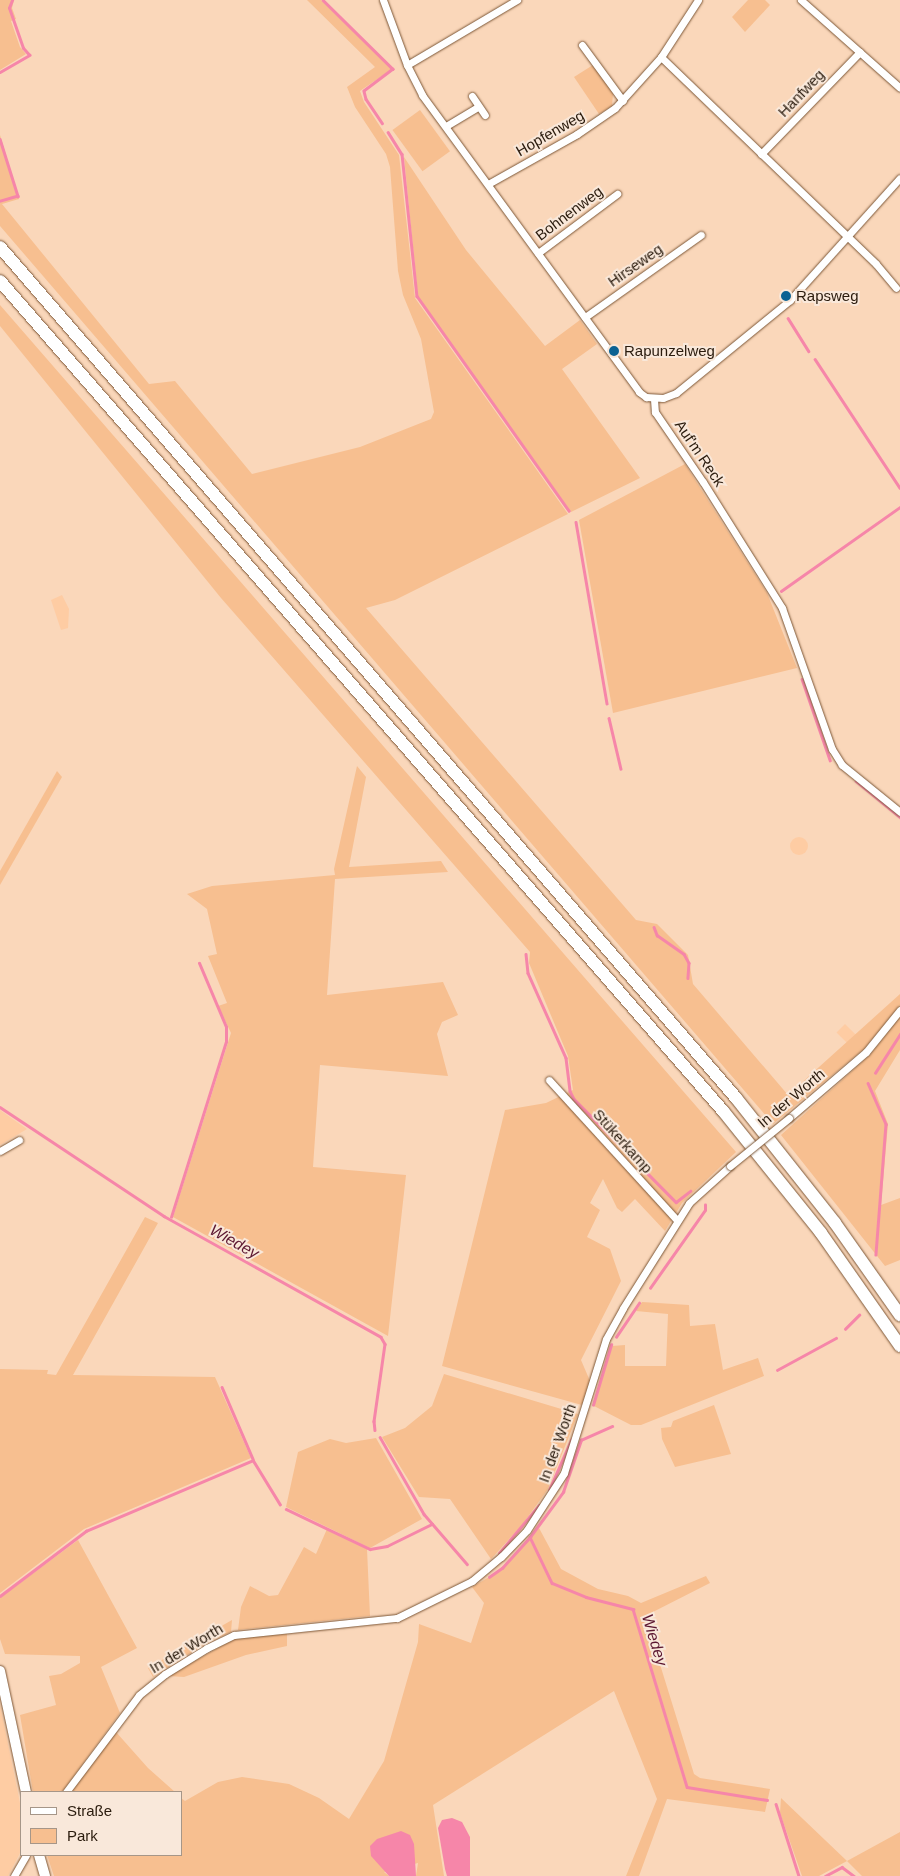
<!DOCTYPE html>
<meta charset="utf-8">
<style>
body{margin:0}
#map{position:relative;width:900px;height:1876px;overflow:hidden;background:#fad7ba;font-family:Helvetica,sans-serif}
div>[style]{position:absolute}
.built>*{inset:0;background:#fecca3;transform-origin:0 0}
.round{border-radius:50%}
.green>*{inset:0;background:#f7bf90;transform-origin:0 0}
.water>*{inset:0;background:#f686a9}
.stream>*{height:2.5px;margin:-1.25px;padding:0 1.25px;transform-origin:1.25px;border-radius:1.25px;background:#f686a9}
.roads{filter:drop-shadow(0 0 1px #7c5737) drop-shadow(0 0 1px #7c5737)}
.street>*{height:7px;margin:-3.5px;padding:0 3.5px;transform-origin:3.5px;border-radius:3.5px;background:#fff}
.secondary>*{height:10px;margin:-5px;padding:0 5px;transform-origin:5px;border-radius:5px;background:#fff}
.highway>*{height:12px;margin:-6px;padding:0 6px;transform-origin:6px;border-radius:6px;background:#fff}
.bridges{filter:drop-shadow(0 0 1px #7c5737) drop-shadow(0 0 1px #7c5737)}
.street-bridge>*{height:7px;margin:-3.5px;padding:0 3.5px;transform-origin:3.5px;border-radius:3.5px;background:#fff}
.dots>*{width:14px;height:14px;translate:-50% -50%;box-sizing:border-box;border:2px solid #f9e8da;border-radius:50%}
span{translate:-50% -50%;white-space:nowrap;text-align:center;line-height:1.15;-webkit-text-stroke:4px #f9e8da;paint-order:stroke}
.street-label{font-size:15px;color:#2a1b0d}
.poi-label{font-size:15px;color:#2a1b0d}
.left{translate:0 -50%;text-align:left}
.water-label{font-size:16px;color:#5c1731;font-style:italic}
.legend{position:absolute;left:20px;top:1791px;width:162px;height:65px;box-sizing:border-box;background:#f9e8da;border:1px solid #a69688;margin:0;padding:6px 9px;list-style:none;font-size:15px;color:#2a1b0d}
.legend li{display:flex;align-items:center;gap:10px;height:25px}
.legend b{width:25px;border:1px solid #a69688}
</style>
<div id="map">
<div class="built">
<div style="clip-path:polygon(62px 595px,69px 609px,68px 628px,61px 630px,51px 600px)"></div>
<div class="round" style="left:790px;top:837px;width:18px;height:18px"></div>
<div style="left:845px;top:1024px;width:16px;height:12px;rotate:45deg"></div>
<div style="clip-path:polygon(0 1110px,27px 1129px,0 1145px)"></div>
<div style="clip-path:polygon(0 1705px,21px 1808px,21px 1851px,8px 1876px,0 1876px)"></div>
</div>
<div class="green">
<div style="clip-path:polygon(0 0,14px 0,12px 8px,16px 19px,11px 21px,20px 47px,26px 54px,0 70px)"></div>
<div style="clip-path:polygon(307px 0,321px 0,392px 69px,360px 91px,364px 102px,399px 155px,415px 298px,568px 514px,395px 600px,366px 608px,636px 920px,657px 924px,688px 955px,693px 984px,788px 1095px,900px 994px,900px 1005px,864px 1049px,773px 1124px,0 226px,0 135px,19px 199px,2px 204px,149px 384px,175px 381px,252px 474px,360px 447px,431px 419px,434px 412px,421px 339px,403px 295px,398px 271px,390px 167px,386px 154px,355px 107px,347px 87px,375px 67px)"></div>
<div style="clip-path:polygon(748px 0,765px 0,770px 5px,745px 32px,732px 17px)"></div>
<div style="clip-path:polygon(593px 65px,613px 93px,612px 106px,599px 114px,574px 77px)"></div>
<div style="left:420px;top:110px;width:51px;height:34px;rotate:54deg"></div>
<div style="clip-path:polygon(404px 157px,466px 250px,545px 346px,580px 320px,597px 344px,562px 369px,640px 478px,571px 512px,418px 297px)"></div>
<div style="clip-path:polygon(0 305px,736px 1152px,682px 1203px,665px 1231px,635px 1199px,622px 1212px,617px 1208px,603px 1179px,590px 1203px,600px 1210px,587px 1237px,610px 1249px,621px 1281px,581px 1360px,590px 1381px,582px 1405px,442px 1366px,505px 1110px,546px 1103px,573px 1090px,568px 1056px,529px 963px,530px 952px,221px 598px,0 326px)"></div>
<div style="clip-path:polygon(685px 464px,767px 593px,797px 668px,613px 713px,579px 520px)"></div>
<div style="clip-path:polygon(357px 766px,366px 777px,349px 867px,441px 861px,448px 872px,335px 879px,327px 995px,443px 982px,458px 1015px,442px 1022px,437px 1034px,448px 1076px,320px 1065px,313px 1167px,406px 1175px,388px 1336px,173px 1217px,231px 1033px,218px 1006px,227px 1003px,208px 956px,217px 954px,207px 909px,187px 894px,212px 886px,335px 875px,334px 869px)"></div>
<div style="clip-path:polygon(57px 771px,62px 777px,0 885px,0 871px)"></div>
<div style="clip-path:polygon(900px 1017px,900px 1050px,875px 1091px,888px 1124px,881px 1205px,900px 1198px,900px 1260px,885px 1266px,781px 1135px,870px 1055px)"></div>
<div style="clip-path:polygon(145px 1217px,158px 1223px,73px 1375px,215px 1377px,251px 1458px,84px 1529px,0 1593px,0 1369px,48px 1370px,47px 1374px,56px 1375px)"></div>
<div style="clip-path:polygon(642px 1302px,689px 1305px,690px 1326px,715px 1324px,723px 1370px,758px 1358px,764px 1376px,641px 1425px,631px 1425px,594px 1406px,612px 1346px,625px 1345px,625px 1366px,666px 1366px,668px 1314px,636px 1311px)"></div>
<div style="clip-path:polygon(444px 1374px,578px 1414px,548px 1489px,522px 1525px,491px 1559px,450px 1499px,419px 1497px,382px 1437px,405px 1428px,432px 1406px)"></div>
<div style="clip-path:polygon(714px 1405px,731px 1454px,675px 1467px,662px 1439px,661px 1428px,671px 1427px,673px 1421px)"></div>
<div style="clip-path:polygon(376px 1438px,422px 1519px,370px 1548px,286px 1507px,298px 1452px,330px 1439px,346px 1443px)"></div>
<div style="clip-path:polygon(539px 1528px,561px 1569px,598px 1589px,628px 1596px,641px 1603px,706px 1576px,710px 1583px,645px 1616px,694px 1774px,700px 1778px,770px 1789px,765px 1812px,667px 1799px,639px 1876px,626px 1876px,657px 1799px,614px 1691px,433px 1805px,444px 1876px,416px 1876px,418px 1863px,384px 1872px,389px 1876px,54px 1876px,47px 1855px,181px 1855px,181px 1798px,185px 1801px,218px 1782px,242px 1777px,289px 1784px,319px 1798px,349px 1819px,384px 1761px,418px 1642px,419px 1624px,471px 1643px,484px 1603px,472px 1587px,503px 1569px)"></div>
<div style="clip-path:polygon(327px 1529px,367px 1549px,370px 1616px,238px 1630px,241px 1607px,250px 1586px,269px 1596px,278px 1595px,304px 1547px,316px 1554px)"></div>
<div style="clip-path:polygon(78px 1540px,137px 1648px,101px 1667px,120px 1713px,62px 1792px,33px 1792px,20px 1715px,56px 1705px,49px 1676px,61px 1674px,80px 1663px,80px 1656px,5px 1654px,0 1639px,0 1598px)"></div>
<div style="clip-path:polygon(232px 1620px,231px 1632px,206px 1643px,153px 1677px,148px 1668px)"></div>
<div style="clip-path:polygon(287px 1634px,287px 1646px,246px 1655px,184px 1677px,168px 1676px,236px 1638px)"></div>
<div style="clip-path:polygon(116px 1732px,148px 1768px,175px 1792px,71px 1792px)"></div>
<div style="clip-path:polygon(781px 1798px,847px 1861px,900px 1832px,900px 1876px,862px 1876px,847px 1861px,819px 1876px,802px 1876px,780px 1813px)"></div>
</div>
<div class="water">
<div style="clip-path:polygon(452px 1818px,462px 1822px,470px 1837px,470px 1876px,447px 1876px,445px 1869px,438px 1828px,442px 1820px)"></div>
<div style="clip-path:polygon(401px 1831px,410px 1835px,414px 1844px,416px 1876px,389px 1876px,371px 1856px,370px 1846px,377px 1839px)"></div>
</div>
<div class="stream">
<div style="left:323px;top:0;width:98px;rotate:44.6deg"></div>
<div style="left:393px;top:69px;width:36px;rotate:143deg"></div>
<div style="left:364px;top:91px;width:8px;rotate:76deg"></div>
<div style="left:366px;top:99px;width:29px;rotate:56deg"></div>
<div style="left:0;top:72px;width:34px;rotate:-30deg"></div>
<div style="left:29px;top:55px;width:9px;rotate:-131deg"></div>
<div style="left:23px;top:48px;width:42px;rotate:-109.3deg"></div>
<div style="left:9px;top:8px;width:9px;rotate:-69deg"></div>
<div style="left:388px;top:132px;width:26px;rotate:58deg"></div>
<div style="left:402px;top:154px;width:143px;rotate:84deg"></div>
<div style="left:417px;top:296px;width:263px;rotate:54.7deg"></div>
<div style="left:0;top:139px;width:60px;rotate:72.5deg"></div>
<div style="left:18px;top:196px;width:19px;rotate:164deg"></div>
<div style="left:788px;top:318px;width:39px;rotate:58deg"></div>
<div style="left:815px;top:359px;width:154px;rotate:56.6deg"></div>
<div style="left:576px;top:522px;width:184px;rotate:80.3deg"></div>
<div style="left:781px;top:591px;width:146px;rotate:-35.2deg"></div>
<div style="left:802px;top:679px;width:86px;rotate:70.9deg"></div>
<div style="left:609px;top:718px;width:52px;rotate:76.8deg"></div>
<div style="left:856px;top:781px;width:57px;rotate:39.3deg"></div>
<div style="left:654px;top:927px;width:9px;rotate:69deg"></div>
<div style="left:657px;top:935px;width:33px;rotate:35deg"></div>
<div style="left:684px;top:954px;width:10px;rotate:61deg"></div>
<div style="left:689px;top:963px;width:15px;rotate:94deg"></div>
<div style="left:526px;top:954px;width:19px;rotate:84deg"></div>
<div style="left:528px;top:973px;width:93px;rotate:65.9deg"></div>
<div style="left:566px;top:1058px;width:33px;rotate:83deg"></div>
<div style="left:570px;top:1091px;width:9px;rotate:63deg"></div>
<div style="left:574px;top:1099px;width:145px;rotate:45.3deg"></div>
<div style="left:676px;top:1202px;width:18px;rotate:-38deg"></div>
<div style="left:875px;top:1073px;width:46px;rotate:-57.3deg"></div>
<div style="left:868px;top:1083px;width:45px;rotate:66.3deg"></div>
<div style="left:886px;top:1124px;width:131px;rotate:94.4deg"></div>
<div style="left:0;top:1107px;width:197px;rotate:33.6deg"></div>
<div style="left:164px;top:1216px;width:248px;rotate:29.1deg"></div>
<div style="left:381px;top:1337px;width:8px;rotate:60deg"></div>
<div style="left:385px;top:1344px;width:78px;rotate:98.1deg"></div>
<div style="left:374px;top:1421px;width:9px;rotate:84deg"></div>
<div style="left:171px;top:1217px;width:183px;rotate:-72.6deg"></div>
<div style="left:226px;top:1042px;width:15px;rotate:-90deg"></div>
<div style="left:226px;top:1027px;width:69px;rotate:-112.9deg"></div>
<div style="left:650px;top:1288px;width:95px;rotate:-54.8deg"></div>
<div style="left:705px;top:1210px;width:5px;rotate:-90deg"></div>
<div style="left:845px;top:1329px;width:20px;rotate:-45deg"></div>
<div style="left:616px;top:1337px;width:41px;rotate:-55.9deg"></div>
<div style="left:777px;top:1370px;width:67px;rotate:-28.5deg"></div>
<div style="left:222px;top:1387px;width:78px;rotate:66.7deg"></div>
<div style="left:593px;top:1405px;width:63px;rotate:-73.3deg"></div>
<div style="left:380px;top:1437px;width:89px;rotate:60.3deg"></div>
<div style="left:424px;top:1514px;width:66px;rotate:49.3deg"></div>
<div style="left:549px;top:1490px;width:55px;rotate:-66.3deg"></div>
<div style="left:286px;top:1509px;width:93px;rotate:25.5deg"></div>
<div style="left:370px;top:1549px;width:17px;rotate:-10deg"></div>
<div style="left:387px;top:1546px;width:50px;rotate:-26.1deg"></div>
<div style="left:530px;top:1537px;width:51px;rotate:64.4deg"></div>
<div style="left:552px;top:1583px;width:37px;rotate:22deg"></div>
<div style="left:586px;top:1597px;width:49px;rotate:14.3deg"></div>
<div style="left:633px;top:1609px;width:186px;rotate:73.1deg"></div>
<div style="left:687px;top:1787px;width:81px;rotate:9.2deg"></div>
<div style="left:499px;top:1553px;width:62px;rotate:-50.2deg"></div>
<div style="left:489px;top:1577px;width:16px;rotate:-35deg"></div>
<div style="left:502px;top:1568px;width:42px;rotate:-47.9deg"></div>
<div style="left:530px;top:1537px;width:56px;rotate:-53.7deg"></div>
<div style="left:563px;top:1492px;width:55px;rotate:-70.9deg"></div>
<div style="left:581px;top:1440px;width:34px;rotate:-24deg"></div>
<div style="left:0;top:1596px;width:108px;rotate:-37.1deg"></div>
<div style="left:86px;top:1531px;width:181px;rotate:-23deg"></div>
<div style="left:253px;top:1460px;width:52px;rotate:58.5deg"></div>
<div style="left:776px;top:1804px;width:76px;rotate:72.3deg"></div>
<div style="left:825px;top:1876px;width:19px;rotate:-28deg"></div>
<div style="left:842px;top:1867px;width:15px;rotate:37deg"></div>
</div>
<div class="roads">
<div class="street">
<div style="left:383px;top:0;width:69px;rotate:69.7deg"></div>
<div style="left:407px;top:65px;width:34px;rotate:63deg"></div>
<div style="left:422px;top:95px;width:368px;rotate:53.8deg"></div>
<div style="left:639px;top:392px;width:9px;rotate:36deg"></div>
<div style="left:646px;top:397px;width:17px;rotate:3deg"></div>
<div style="left:663px;top:398px;width:14px;rotate:-21deg"></div>
<div style="left:676px;top:393px;width:147px;rotate:-39.2deg"></div>
<div style="left:790px;top:300px;width:164px;rotate:-48deg"></div>
<div style="left:801px;top:0;width:132px;rotate:41.6deg"></div>
<div style="left:582px;top:45px;width:69px;rotate:53.8deg"></div>
<div style="left:661px;top:57px;width:298px;rotate:43.9deg"></div>
<div style="left:876px;top:264px;width:31px;rotate:50deg"></div>
<div style="left:407px;top:65px;width:128px;rotate:-30.6deg"></div>
<div style="left:472px;top:96px;width:23px;rotate:56deg"></div>
<div style="left:446px;top:126px;width:37px;rotate:-31deg"></div>
<div style="left:761px;top:154px;width:142px;rotate:-45.9deg"></div>
<div style="left:488px;top:184px;width:102px;rotate:-29.3deg"></div>
<div style="left:577px;top:134px;width:46px;rotate:-34.4deg"></div>
<div style="left:615px;top:108px;width:69px;rotate:-48deg"></div>
<div style="left:661px;top:57px;width:68px;rotate:-57deg"></div>
<div style="left:538px;top:253px;width:99px;rotate:-36.8deg"></div>
<div style="left:585px;top:317px;width:142px;rotate:-35.3deg"></div>
<div style="left:654px;top:399px;width:13px;rotate:86deg"></div>
<div style="left:655px;top:412px;width:85px;rotate:55.6deg"></div>
<div style="left:703px;top:482px;width:149px;rotate:57.9deg"></div>
<div style="left:782px;top:608px;width:150px;rotate:70.5deg"></div>
<div style="left:832px;top:749px;width:19px;rotate:58deg"></div>
<div style="left:842px;top:765px;width:75px;rotate:39deg"></div>
<div style="left:549px;top:1080px;width:190px;rotate:47.6deg"></div>
<div style="left:789px;top:1118px;width:101px;rotate:-40.6deg"></div>
<div style="left:866px;top:1052px;width:54px;rotate:-51deg"></div>
<div style="left:0;top:1151px;width:22px;rotate:-30deg"></div>
<div style="left:66px;top:1792px;width:121px;rotate:-53deg"></div>
<div style="left:139px;top:1695px;width:33px;rotate:-39deg"></div>
<div style="left:165px;top:1674px;width:49px;rotate:-31.8deg"></div>
<div style="left:207px;top:1648px;width:30px;rotate:-26deg"></div>
<div style="left:234px;top:1635px;width:164px;rotate:-6deg"></div>
<div style="left:397px;top:1618px;width:84px;rotate:-26.3deg"></div>
<div style="left:472px;top:1581px;width:38px;rotate:-40deg"></div>
<div style="left:501px;top:1557px;width:37px;rotate:-46deg"></div>
<div style="left:527px;top:1530px;width:68px;rotate:-57deg"></div>
<div style="left:564px;top:1473px;width:140px;rotate:-72.6deg"></div>
<div style="left:606px;top:1339px;width:35px;rotate:-61deg"></div>
<div style="left:623px;top:1308px;width:124px;rotate:-57.8deg"></div>
<div style="left:689px;top:1203px;width:55px;rotate:-42.1deg"></div>
<div style="left:14px;top:1876px;width:24px;rotate:-60deg"></div>
</div>
<div class="secondary">
<div style="left:0;top:1671px;width:124px;rotate:77.9deg"></div>
<div style="left:39px;top:1855px;width:22px;rotate:74deg"></div>
</div>
<div class="highway">
<div style="left:0;top:247px;width:1125px;rotate:49.14deg"></div>
<div style="left:736px;top:1098px;width:159px;rotate:51.6deg"></div>
<div style="left:835px;top:1223px;width:113px;rotate:54.8deg"></div>
<div style="left:0;top:281px;width:1101px;rotate:48.94deg"></div>
<div style="left:723px;top:1111px;width:156px;rotate:51.2deg"></div>
<div style="left:821px;top:1233px;width:138px;rotate:55deg"></div>
</div>
</div>
<div class="bridges">
<div class="street-bridge">
<div style="left:730px;top:1166px;width:76px;rotate:-39.1deg"></div>
</div>
</div>
<div class="dots">
<div style="left:786px;top:296px;background:#0b6293"></div>
<div style="left:614px;top:351px;background:#0b6293"></div>
</div>
<div class="street-label">
<span style="left:801px;top:93px;rotate:-46deg">Hanfweg</span>
<span style="left:550px;top:133px;rotate:-30deg">Hopfenweg</span>
<span style="left:569px;top:213px;rotate:-37deg">Bohnenweg</span>
<span style="left:635px;top:265px;rotate:-35deg">Hirseweg</span>
<span style="left:700px;top:453px;rotate:56deg">Auf'm Reck</span>
<span style="left:791px;top:1098px;rotate:-40deg">In der Worth</span>
<span style="left:623px;top:1141px;rotate:48deg">Stükerkamp</span>
<span style="left:557px;top:1443px;rotate:-70deg">In der Worth</span>
<span style="left:186px;top:1648px;rotate:-31deg">In der Worth</span>
</div>
<div class="poi-label">
<span class="left" style="left:796px;top:296px">Rapsweg</span>
<span class="left" style="left:624px;top:351px">Rapunzelweg</span>
</div>
<div class="water-label">
<span style="left:234px;top:1242px;rotate:29deg">Wiedey</span>
<span style="left:654px;top:1640px;rotate:73deg">Wiedey</span>
</div>
<ul class="legend">
<li><b style="height:6px;background:#fff"></b>Straße</li>
<li><b style="height:14px;background:#f7bf90"></b>Park</li>
</ul>
</div>
